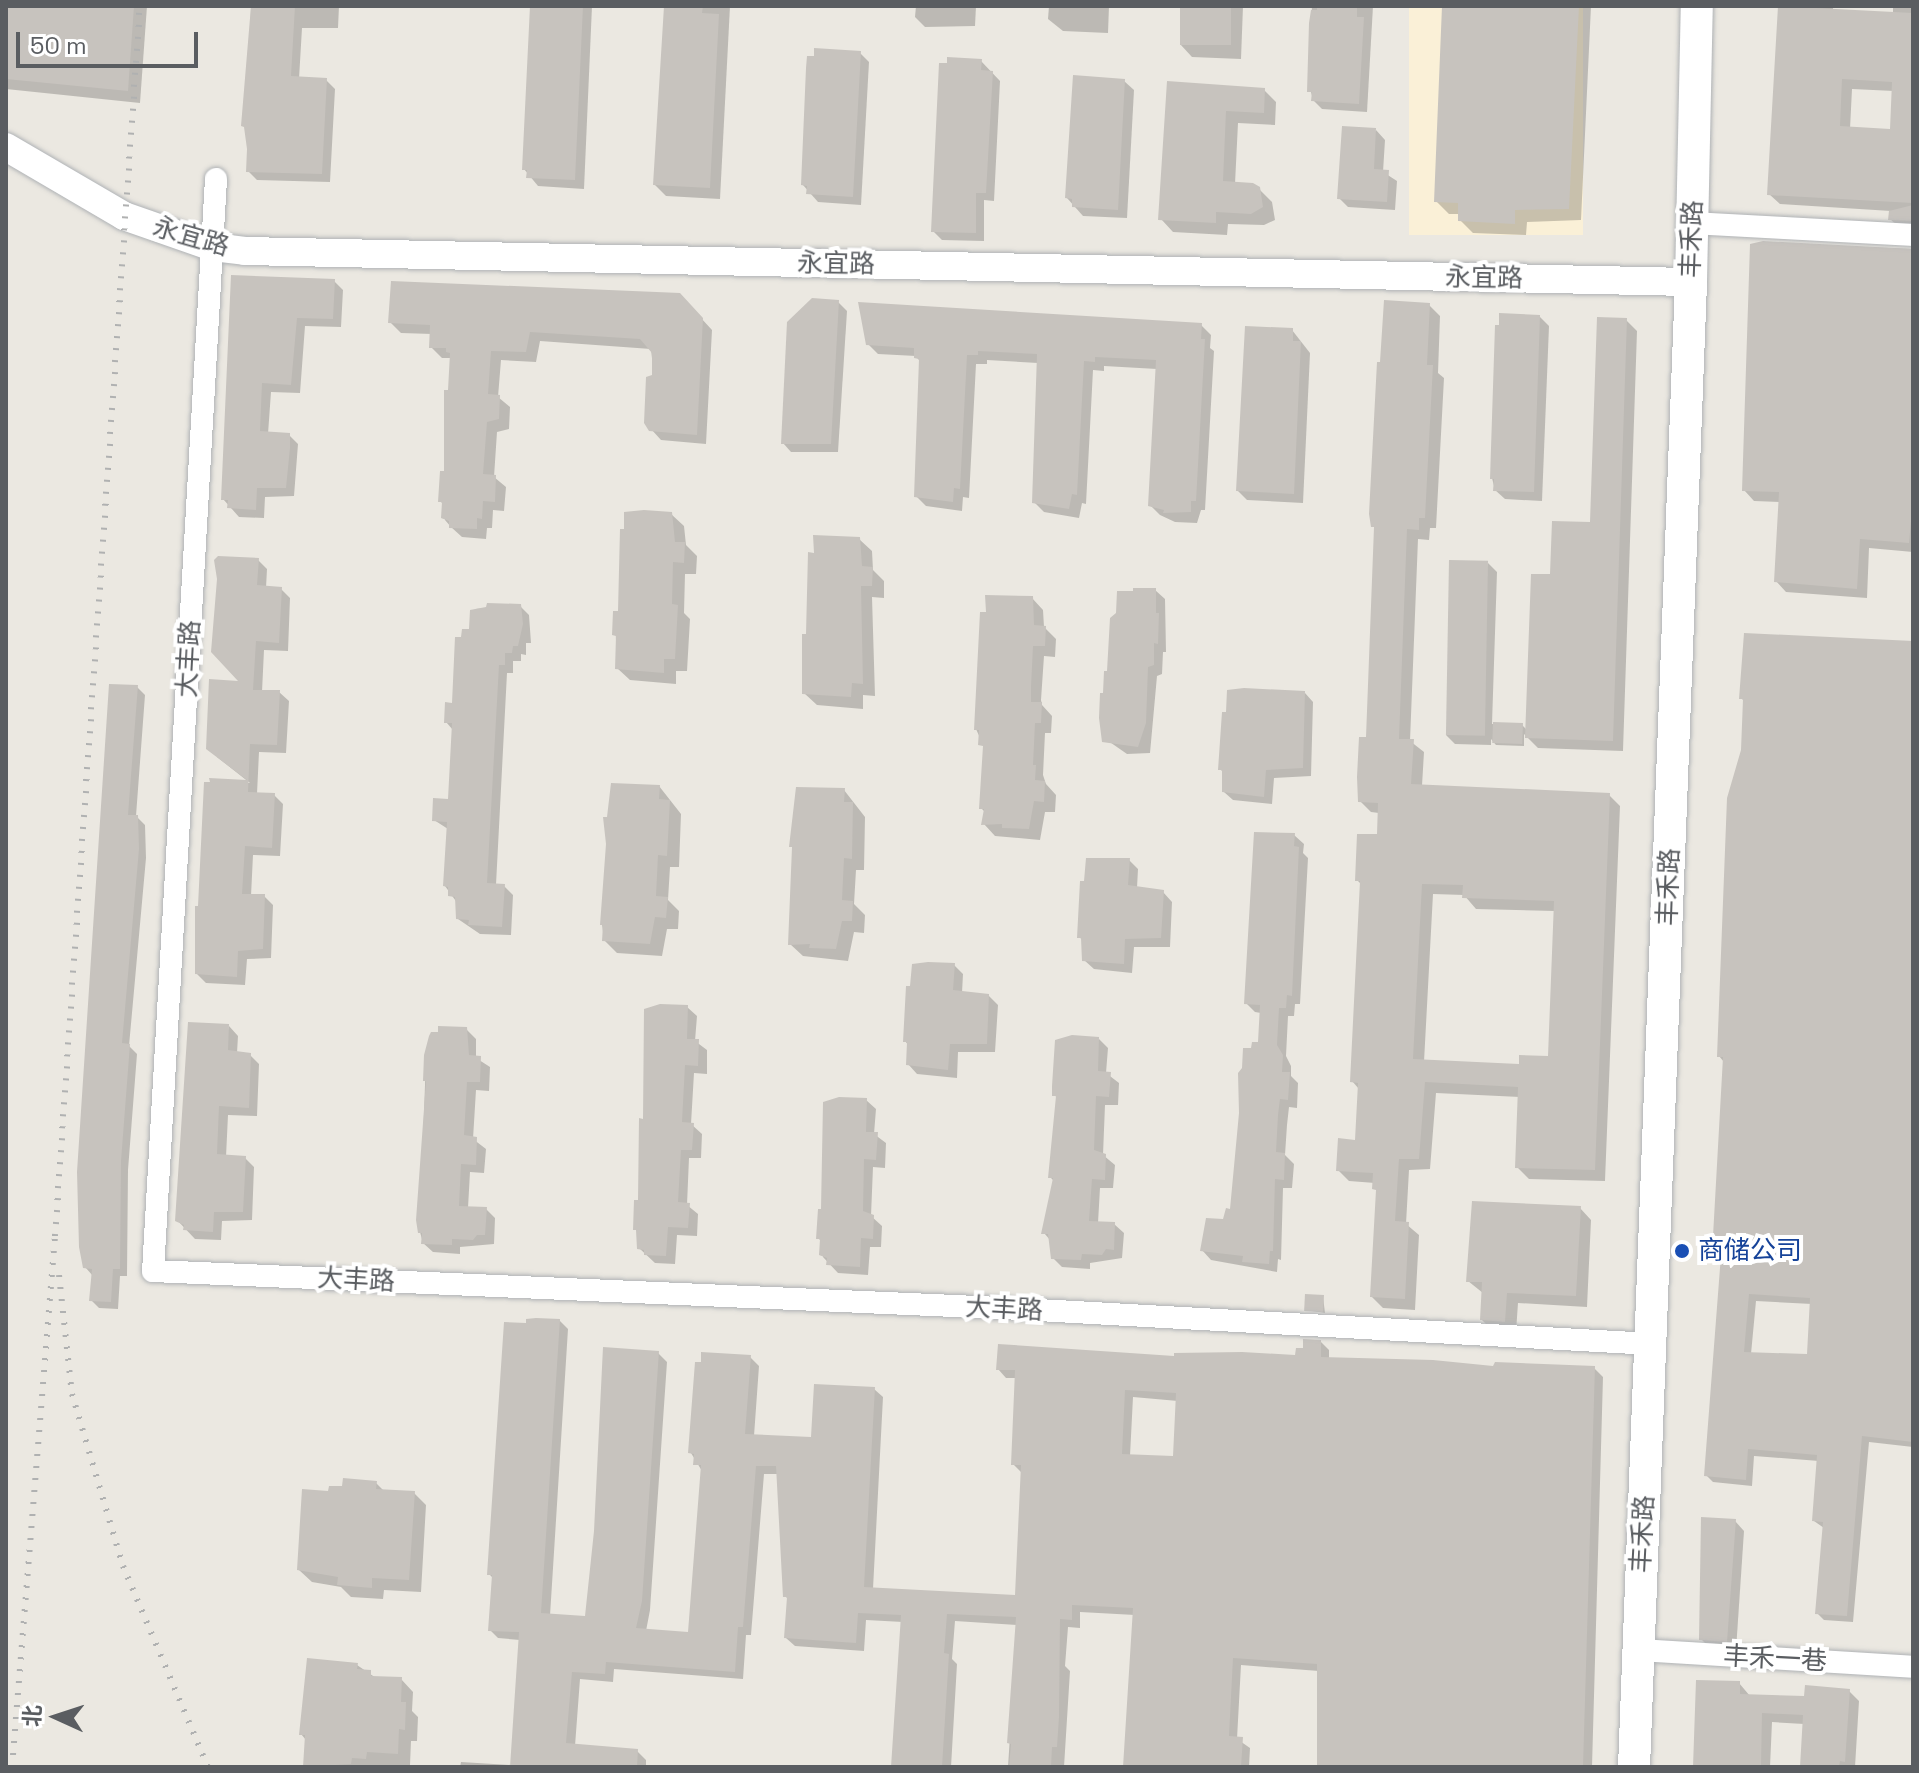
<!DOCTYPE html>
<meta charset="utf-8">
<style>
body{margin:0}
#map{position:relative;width:1919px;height:1773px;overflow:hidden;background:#ebe8e1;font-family:"Space Grotesk","Noto Sans SC",sans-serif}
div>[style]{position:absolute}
.commercial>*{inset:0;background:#faf0d7;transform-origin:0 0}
.shadow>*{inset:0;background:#0003}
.building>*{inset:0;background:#c7c3be;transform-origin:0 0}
.roads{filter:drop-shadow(0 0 2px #afb2b5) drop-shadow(0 0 2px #afb2b5)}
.minor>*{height:22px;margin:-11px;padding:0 11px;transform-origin:11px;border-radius:11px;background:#fff}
.tertiary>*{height:28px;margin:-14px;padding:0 14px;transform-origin:14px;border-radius:14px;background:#fff}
.secondary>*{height:32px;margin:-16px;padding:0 16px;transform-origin:16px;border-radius:16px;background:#fff}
.rail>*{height:6px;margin-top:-3px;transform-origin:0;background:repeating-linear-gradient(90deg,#b0b1b1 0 2px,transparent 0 12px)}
.dots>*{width:22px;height:22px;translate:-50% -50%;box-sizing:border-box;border:4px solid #fff;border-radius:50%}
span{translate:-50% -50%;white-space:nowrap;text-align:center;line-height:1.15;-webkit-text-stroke:8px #fff;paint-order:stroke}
.street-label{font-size:26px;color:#5a5d61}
.transit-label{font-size:26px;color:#164399}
.left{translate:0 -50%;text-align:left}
.frame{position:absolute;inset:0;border:8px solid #5a5d61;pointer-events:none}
.north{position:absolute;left:16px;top:1677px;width:80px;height:80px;-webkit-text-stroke:6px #fff;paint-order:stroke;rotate:273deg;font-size:22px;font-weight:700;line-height:32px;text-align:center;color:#5a5d61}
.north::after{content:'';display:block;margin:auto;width:28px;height:36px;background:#5a5d61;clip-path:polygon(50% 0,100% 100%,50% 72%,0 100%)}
.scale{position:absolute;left:16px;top:32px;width:182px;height:36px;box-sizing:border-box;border:4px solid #5a5d61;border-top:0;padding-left:10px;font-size:24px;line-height:28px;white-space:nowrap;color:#5a5d61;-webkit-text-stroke:6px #fff;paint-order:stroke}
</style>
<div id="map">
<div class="commercial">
<div style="left:1409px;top:6px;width:174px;height:229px"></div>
</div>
<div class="shadow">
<div style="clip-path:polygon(6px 6px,147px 6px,140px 103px,6px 89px)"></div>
<div style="clip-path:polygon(251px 6px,339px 6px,338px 28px,302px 28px,299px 79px,326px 80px,335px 89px,330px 182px,257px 180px,248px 171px)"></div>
<div style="clip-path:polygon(532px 6px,592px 6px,584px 189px,538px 186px,524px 169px)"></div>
<div style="clip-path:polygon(665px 6px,730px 6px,720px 199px,666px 196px,655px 185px)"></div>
<div style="clip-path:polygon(916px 6px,976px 6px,975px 26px,925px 27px,915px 17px)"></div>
<div style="clip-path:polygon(1049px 6px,1109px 6px,1108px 33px,1063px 31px,1048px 19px)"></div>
<div style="clip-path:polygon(1181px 6px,1243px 6px,1241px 59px,1192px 57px,1180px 44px)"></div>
<div style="clip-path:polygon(1312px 6px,1373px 6px,1367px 112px,1322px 109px,1313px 100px,1308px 80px)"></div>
<div style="clip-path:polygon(1445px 6px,1591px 6px,1581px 220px,1527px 222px,1526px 235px,1473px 233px,1460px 220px,1460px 214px,1449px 214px,1436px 201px)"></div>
<div style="clip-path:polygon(evenodd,1780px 6px,1833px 6px,1833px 10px,1893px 14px,1893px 6px,1913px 6px,1913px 231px,1901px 229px,1890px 219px,1891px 211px,1780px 204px,1769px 194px,1780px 6px,1852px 89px,1894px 91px,1892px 131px,1850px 129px,1852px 89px)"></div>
<div style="clip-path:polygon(860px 53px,869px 62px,861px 205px,818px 202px,803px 185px)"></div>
<div style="clip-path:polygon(981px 61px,1000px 81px,994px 201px,984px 200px,984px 241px,942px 240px,933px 231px)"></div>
<div style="clip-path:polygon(1124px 81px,1134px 90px,1127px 218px,1083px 216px,1067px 198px)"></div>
<div style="clip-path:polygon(1168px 83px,1264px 90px,1276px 102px,1275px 125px,1238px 123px,1235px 184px,1259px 189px,1272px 202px,1275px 220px,1264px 225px,1228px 224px,1227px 235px,1173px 232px,1161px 219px)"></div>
<div style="clip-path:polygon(1376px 130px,1385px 140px,1383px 172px,1397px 181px,1395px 210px,1348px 207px,1339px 198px)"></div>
<div style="clip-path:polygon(1764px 243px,1913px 249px,1913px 552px,1869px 548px,1867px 598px,1786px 592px,1776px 581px,1781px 502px,1754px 501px,1744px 490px)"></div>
<div style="clip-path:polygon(233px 277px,334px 281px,343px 290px,341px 327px,305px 326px,300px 393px,271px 392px,268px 434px,289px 435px,298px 444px,294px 496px,265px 497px,264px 518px,239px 517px,223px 499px)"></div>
<div style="clip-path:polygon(838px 302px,847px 311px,838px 452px,791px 452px,783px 443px)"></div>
<div style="clip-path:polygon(evenodd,1429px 305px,1440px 316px,1438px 373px,1444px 378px,1436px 528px,1430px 528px,1429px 540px,1418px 539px,1410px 741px,1424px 752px,1422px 786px,1609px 795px,1620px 806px,1605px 1181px,1529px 1179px,1518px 1168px,1520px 1097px,1436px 1093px,1430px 1169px,1409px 1170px,1406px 1224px,1419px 1235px,1415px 1310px,1383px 1308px,1372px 1297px,1377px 1192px,1375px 1183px,1349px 1181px,1338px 1170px,1357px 1142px,1359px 1089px,1352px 1081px,1362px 885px,1357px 880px,1379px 836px,1379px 813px,1371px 812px,1360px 801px,1368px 739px,1376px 529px,1373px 526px,1429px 305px,1433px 894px,1464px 895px,1476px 909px,1555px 911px,1550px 1058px,1521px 1066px,1424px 1062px,1433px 894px)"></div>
<div style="clip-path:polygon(690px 306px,712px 330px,706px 444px,661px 440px,651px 429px,654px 377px,651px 349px,540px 341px,536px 362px,501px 360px,498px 397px,510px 407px,509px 429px,497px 432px,494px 477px,506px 487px,504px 511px,493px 510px,492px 528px,487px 528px,486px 539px,462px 537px,451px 527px,445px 520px,444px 505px,440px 501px,446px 473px,452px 358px,442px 358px,431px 347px,432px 334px,401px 333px,390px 322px)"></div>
<div style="clip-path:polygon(1539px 316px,1549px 326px,1542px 501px,1505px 499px,1495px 490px,1492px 478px)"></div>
<div style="clip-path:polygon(1626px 320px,1637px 331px,1623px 751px,1538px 748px,1524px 734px,1524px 746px,1496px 745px,1491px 739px,1491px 745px,1455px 744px,1446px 735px,1488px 563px,1497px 572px,1492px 724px,1522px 725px,1527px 730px,1552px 576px,1592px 525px)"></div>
<div style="clip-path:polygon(1201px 325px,1211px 335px,1210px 348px,1214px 351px,1205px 510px,1201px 510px,1197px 523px,1175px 522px,1160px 515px,1150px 505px,1157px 369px,1104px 366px,1104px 371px,1093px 370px,1086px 504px,1082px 503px,1079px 518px,1044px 512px,1034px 502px,1038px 363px,987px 360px,987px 364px,976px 364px,969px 498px,963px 497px,962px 511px,926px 506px,916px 496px,921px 363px,916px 356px,878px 354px,868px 344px)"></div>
<div style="clip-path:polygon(1292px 330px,1310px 353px,1303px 503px,1247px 500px,1238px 491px)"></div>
<div style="clip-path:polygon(671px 514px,684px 526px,686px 545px,697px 556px,696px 574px,685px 574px,684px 613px,690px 619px,687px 671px,676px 671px,676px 684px,630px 680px,617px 668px,615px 613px,620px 613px)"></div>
<div style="clip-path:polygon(859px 539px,872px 551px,873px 570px,884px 581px,884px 598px,872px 597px,875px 696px,863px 695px,863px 709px,817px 705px,804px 693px)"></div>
<div style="clip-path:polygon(258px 560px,267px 569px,266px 588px,281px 589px,290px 598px,288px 651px,264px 650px,262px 692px,279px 692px,289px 701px,286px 753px,259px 752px,257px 794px,274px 795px,283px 804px,280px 856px,253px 855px,251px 896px,264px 896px,273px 905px,271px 958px,247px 959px,245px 985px,206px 983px,197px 974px,211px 781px,250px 783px,217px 757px,243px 683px)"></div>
<div style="clip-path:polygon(1155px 590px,1165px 599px,1166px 652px,1163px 652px,1162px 674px,1157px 676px,1150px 753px,1127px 754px,1104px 738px,1105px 695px,1109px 673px)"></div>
<div style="clip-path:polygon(1032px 598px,1043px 610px,1044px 627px,1056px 639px,1055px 657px,1044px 656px,1041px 700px,1042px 705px,1052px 716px,1051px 733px,1045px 733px,1043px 775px,1046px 784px,1056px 795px,1055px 812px,1045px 812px,1040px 840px,995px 836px,984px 824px,986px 813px,981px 808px,985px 749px,976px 729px)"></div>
<div style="clip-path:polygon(520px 606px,529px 615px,531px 643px,526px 643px,526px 655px,521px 654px,521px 661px,513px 661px,513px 673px,507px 673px,496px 885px,504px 886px,513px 895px,511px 935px,480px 934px,458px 919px,458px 904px,445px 886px,448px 829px,434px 820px,450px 801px,453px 730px,446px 722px,454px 705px,475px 609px)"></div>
<div style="clip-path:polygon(evenodd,1913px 643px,1913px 1447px,1869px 1442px,1853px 1622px,1824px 1620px,1817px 1613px,1824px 1528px,1814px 1521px,1819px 1461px,1754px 1456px,1752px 1486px,1713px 1482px,1706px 1475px,1723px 1262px,1714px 1254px,1724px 1062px,1719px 1056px,1743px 750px,1745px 702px,1741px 698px,1913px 643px,1756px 1301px,1812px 1304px,1809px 1356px,1751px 1354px,1756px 1301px)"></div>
<div style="clip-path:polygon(137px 687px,145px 695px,136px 816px,145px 825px,146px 858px,129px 1046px,137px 1054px,128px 1170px,127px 1276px,120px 1276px,118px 1309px,99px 1308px,91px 1300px,93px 1276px,85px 1267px)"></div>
<div style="clip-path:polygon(1305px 693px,1313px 702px,1311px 776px,1274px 778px,1272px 804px,1233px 800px,1224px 792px,1224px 773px,1220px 769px)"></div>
<div style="clip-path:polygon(659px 786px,681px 814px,679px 867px,670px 867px,668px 900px,679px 911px,678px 929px,667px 929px,662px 956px,617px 953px,604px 940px,602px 924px,609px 819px)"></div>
<div style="clip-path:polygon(844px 790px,865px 817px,864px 870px,856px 870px,854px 904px,865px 915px,864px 933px,854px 932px,848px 961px,803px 956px,790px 944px,791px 888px)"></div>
<div style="clip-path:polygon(1294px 835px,1304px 844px,1303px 853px,1308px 858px,1300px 1004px,1295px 1004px,1294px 1016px,1288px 1016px,1286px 1056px,1291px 1066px,1291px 1076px,1298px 1083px,1297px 1108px,1289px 1107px,1287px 1125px,1285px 1155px,1294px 1164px,1292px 1188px,1283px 1188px,1281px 1260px,1278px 1259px,1277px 1272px,1211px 1260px,1202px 1250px,1232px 1211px,1253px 1050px,1260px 1044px,1261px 1013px,1255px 1012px,1246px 1003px)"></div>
<div style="clip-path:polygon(1129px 860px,1138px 869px,1137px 888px,1163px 892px,1172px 902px,1170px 947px,1134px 947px,1132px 973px,1094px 969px,1084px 960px,1084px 941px,1079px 937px)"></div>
<div style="clip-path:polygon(954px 965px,963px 974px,962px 993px,988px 995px,998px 1005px,995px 1052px,958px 1052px,957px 1078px,917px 1074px,908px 1064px,909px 1046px,905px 1041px)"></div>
<div style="clip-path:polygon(687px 1007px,697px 1016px,695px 1041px,707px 1050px,707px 1074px,694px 1073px,691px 1124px,702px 1134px,701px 1158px,689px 1158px,687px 1205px,698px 1214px,697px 1236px,677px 1235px,675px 1264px,655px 1263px,639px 1248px,645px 1121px)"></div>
<div style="clip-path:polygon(229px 1026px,238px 1036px,237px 1053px,250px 1055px,259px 1064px,257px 1116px,228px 1115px,226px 1157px,245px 1158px,254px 1167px,252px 1220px,222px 1221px,221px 1240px,195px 1239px,177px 1220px)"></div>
<div style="clip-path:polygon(466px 1029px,476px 1039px,476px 1058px,490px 1067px,489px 1091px,476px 1090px,473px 1139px,486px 1149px,484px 1173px,470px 1172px,468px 1208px,486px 1209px,495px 1218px,494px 1244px,460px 1247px,460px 1254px,433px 1252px,423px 1243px,420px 1232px,426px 1055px)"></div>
<div style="clip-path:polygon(1099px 1039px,1108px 1048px,1106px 1073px,1119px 1083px,1118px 1105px,1105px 1105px,1103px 1155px,1115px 1165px,1113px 1188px,1100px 1188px,1098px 1223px,1114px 1224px,1124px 1233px,1122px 1258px,1090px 1263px,1090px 1269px,1062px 1267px,1053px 1258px,1051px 1241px,1044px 1233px,1054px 1181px,1050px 1177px,1058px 1098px,1054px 1095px)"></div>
<div style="clip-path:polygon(866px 1100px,876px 1109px,874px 1134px,886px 1143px,885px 1168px,873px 1167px,871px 1216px,882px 1226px,881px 1247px,870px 1247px,868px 1275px,838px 1273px,823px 1257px,822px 1242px,818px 1238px,822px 1211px)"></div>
<div style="clip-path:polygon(1580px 1208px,1591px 1220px,1587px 1307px,1518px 1303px,1516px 1332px,1493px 1331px,1482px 1320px,1483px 1293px,1468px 1281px)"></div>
<div style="clip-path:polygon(1323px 1297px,1325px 1313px,1306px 1310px)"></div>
<div style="clip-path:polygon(evenodd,560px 1321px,568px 1329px,550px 1616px,587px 1618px,658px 1353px,667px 1362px,650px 1610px,646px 1631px,690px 1634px,702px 1471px,691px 1453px,750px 1357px,759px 1366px,754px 1436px,813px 1439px,874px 1389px,883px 1397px,873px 1589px,1017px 1597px,1022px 1473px,1013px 1464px,1017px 1378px,1006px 1378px,998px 1369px,1176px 1358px,1297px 1357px,1321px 1342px,1329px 1350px,1329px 1359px,1495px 1368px,1594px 1368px,1603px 1377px,1592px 1767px,1318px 1767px,1319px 1671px,1241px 1665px,1237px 1739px,1250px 1748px,1249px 1767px,1125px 1767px,1135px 1615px,1080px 1612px,1080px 1628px,1068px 1627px,1065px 1666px,1070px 1671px,1064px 1767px,1008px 1767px,1017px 1625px,955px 1621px,952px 1659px,957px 1664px,951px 1767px,894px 1767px,903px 1622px,866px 1620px,864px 1651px,795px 1646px,786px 1638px,789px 1600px,785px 1596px,779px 1474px,764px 1474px,751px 1635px,746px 1635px,743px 1679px,614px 1669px,613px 1682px,580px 1679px,575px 1746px,637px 1751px,646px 1760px,646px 1767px,460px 1767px,461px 1762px,512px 1765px,520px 1640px,498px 1638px,490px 1630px,494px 1579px,489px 1574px,506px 1324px,560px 1321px,1133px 1397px,1178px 1401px,1175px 1458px,1130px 1456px,1133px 1397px)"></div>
<div style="clip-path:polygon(376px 1483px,384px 1491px,414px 1493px,426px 1505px,421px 1592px,384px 1590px,383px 1599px,351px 1597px,341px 1587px,312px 1582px,299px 1570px,330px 1493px)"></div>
<div style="clip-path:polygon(1735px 1521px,1744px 1531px,1736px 1650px,1710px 1648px,1701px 1639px)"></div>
<div style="clip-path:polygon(357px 1665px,376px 1678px,401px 1679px,413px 1692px,412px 1711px,418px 1717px,417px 1741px,411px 1741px,410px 1765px,305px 1767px,306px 1740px,301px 1734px)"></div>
<div style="clip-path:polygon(1739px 1683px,1750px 1696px,1806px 1698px,1849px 1691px,1859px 1701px,1855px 1767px,1802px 1767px,1804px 1724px,1772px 1722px,1770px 1767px,1695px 1767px)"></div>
</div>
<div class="building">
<div style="clip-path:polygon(6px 6px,134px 6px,128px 91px,6px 79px)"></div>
<div style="clip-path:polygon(251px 6px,295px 6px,291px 76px,327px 78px,322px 174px,246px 172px,247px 149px,244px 127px,241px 126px)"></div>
<div style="clip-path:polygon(530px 6px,583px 6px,575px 180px,526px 178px,527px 170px,522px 170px)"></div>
<div style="clip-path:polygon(664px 6px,703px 6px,702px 13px,719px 14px,710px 188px,653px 185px)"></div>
<div style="left:1180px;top:6px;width:51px;height:39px"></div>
<div style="clip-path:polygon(1317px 6px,1357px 6px,1357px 17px,1364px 17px,1359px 104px,1311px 101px,1312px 92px,1307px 92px,1309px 23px,1311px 10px,1317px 10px)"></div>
<div style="clip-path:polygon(1442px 6px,1579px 6px,1569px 209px,1515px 210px,1515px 224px,1458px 221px,1458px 203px,1434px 202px)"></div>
<div style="clip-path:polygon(evenodd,1778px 6px,1913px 13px,1913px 203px,1767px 195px,1778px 6px,1842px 79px,1892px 82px,1890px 129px,1840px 126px,1842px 79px)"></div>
<div style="clip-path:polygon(814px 48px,861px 51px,853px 197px,806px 194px,807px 186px,801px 185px,806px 68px,807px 56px,814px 56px)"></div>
<div style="clip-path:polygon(947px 57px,982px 59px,981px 70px,993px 71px,986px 193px,976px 193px,976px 233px,931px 232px,939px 63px,947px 63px)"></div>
<div style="clip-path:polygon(1073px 75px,1125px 79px,1118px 210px,1072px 207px,1072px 199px,1065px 198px)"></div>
<div style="clip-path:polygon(1167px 81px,1265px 88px,1264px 113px,1226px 111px,1223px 181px,1253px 183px,1260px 187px,1263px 207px,1251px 214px,1216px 212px,1216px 223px,1158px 220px)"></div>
<div style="clip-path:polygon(1342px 126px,1376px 128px,1374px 169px,1389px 170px,1387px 202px,1337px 199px)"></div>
<div style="clip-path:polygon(1913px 205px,1913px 221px,1888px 220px,1889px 211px)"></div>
<div style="clip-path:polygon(1763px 241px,1913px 249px,1913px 500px,1909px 543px,1860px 539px,1857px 589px,1774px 582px,1779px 492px,1742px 491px,1750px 244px)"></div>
<div style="clip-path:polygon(231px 275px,335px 279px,333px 319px,297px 318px,291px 385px,262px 383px,260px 431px,290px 433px,290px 448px,286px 488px,257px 488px,256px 510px,227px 508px,228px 500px,221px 500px)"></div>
<div style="clip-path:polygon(391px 281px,680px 293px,703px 318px,697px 435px,649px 431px,644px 423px,646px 377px,652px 375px,652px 353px,640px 339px,530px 332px,526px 352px,491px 351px,488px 394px,500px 395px,499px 419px,487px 422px,483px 474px,496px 475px,495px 502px,483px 501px,482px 519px,477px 518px,477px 529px,449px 528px,449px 521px,441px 518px,442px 502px,438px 502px,440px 471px,444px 471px,444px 390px,448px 390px,450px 353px,446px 352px,446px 348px,429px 348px,430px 325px,388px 323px)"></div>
<div style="clip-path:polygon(812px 298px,839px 300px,831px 444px,781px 444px,787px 322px)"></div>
<div style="clip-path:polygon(evenodd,1384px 300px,1430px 303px,1427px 365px,1433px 365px,1425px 518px,1419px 518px,1419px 530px,1407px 529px,1399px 739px,1414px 739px,1411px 784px,1610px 793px,1595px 1170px,1515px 1168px,1518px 1087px,1425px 1082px,1419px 1159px,1399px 1159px,1395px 1221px,1409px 1222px,1405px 1299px,1370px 1297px,1376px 1190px,1372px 1189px,1373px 1173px,1336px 1171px,1338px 1138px,1355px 1140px,1358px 1083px,1350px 1082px,1360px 881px,1355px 881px,1357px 834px,1377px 834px,1378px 803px,1358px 802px,1357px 777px,1359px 737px,1366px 737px,1374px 527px,1371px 527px,1369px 514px,1377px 362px,1380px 362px,1384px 300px,1422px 884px,1463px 885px,1462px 898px,1554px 901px,1548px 1056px,1519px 1055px,1519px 1064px,1413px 1059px,1422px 884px)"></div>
<div style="clip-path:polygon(858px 302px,1202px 323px,1201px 339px,1205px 339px,1196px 501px,1191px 501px,1191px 512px,1163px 513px,1164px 510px,1148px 506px,1156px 360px,1095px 357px,1095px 362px,1084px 361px,1077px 495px,1072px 494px,1069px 509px,1032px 503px,1037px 354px,978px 351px,978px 355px,967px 355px,960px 489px,954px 488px,953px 502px,914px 497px,919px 359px,914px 358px,914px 348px,866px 345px)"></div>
<div style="clip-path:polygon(1499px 313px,1540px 315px,1534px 492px,1493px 491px,1494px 479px,1490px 479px,1495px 325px,1499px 325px)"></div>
<div style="clip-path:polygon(1597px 317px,1627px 318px,1613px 741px,1525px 738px,1531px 574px,1550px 574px,1552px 521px,1590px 522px)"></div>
<div style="clip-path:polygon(1245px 326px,1293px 328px,1293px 341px,1301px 341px,1294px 494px,1236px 491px)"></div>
<div style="clip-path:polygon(644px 510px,672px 512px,675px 542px,685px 542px,684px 563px,673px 562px,672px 604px,678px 605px,675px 659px,664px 659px,664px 673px,615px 669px,616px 636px,612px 635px,613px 611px,618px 611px,620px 529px,624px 529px,624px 512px)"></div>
<div style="clip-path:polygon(813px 535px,860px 537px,862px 566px,873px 567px,872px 586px,861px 586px,863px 684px,852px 683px,851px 697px,802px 694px,802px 634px,806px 634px,808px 552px,814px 553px)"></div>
<div style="clip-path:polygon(218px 556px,259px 558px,257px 585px,282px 587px,279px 643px,256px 641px,253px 690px,280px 690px,277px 745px,250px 744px,248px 792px,275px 793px,272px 848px,245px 846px,242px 894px,265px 894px,263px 949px,238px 951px,237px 977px,195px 974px,195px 906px,198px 906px,204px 782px,210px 782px,209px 778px,247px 780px,206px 749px,209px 679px,238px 681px,211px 652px,217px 579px,214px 560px)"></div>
<div style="left:1449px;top:560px;width:39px;height:175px;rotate:1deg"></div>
<div style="clip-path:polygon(1133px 588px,1156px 588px,1156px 613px,1159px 613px,1158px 644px,1154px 643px,1154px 665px,1148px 667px,1146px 723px,1138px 747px,1102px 742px,1099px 718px,1100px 693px,1103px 693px,1104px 671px,1107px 671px,1110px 618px,1116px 613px,1117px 591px,1133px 591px)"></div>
<div style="clip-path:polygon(985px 595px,1033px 596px,1034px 625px,1046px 626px,1045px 646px,1033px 646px,1031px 687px,1031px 702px,1042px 702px,1041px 723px,1035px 723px,1033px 765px,1036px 765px,1035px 780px,1045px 781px,1044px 802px,1034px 801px,1029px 829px,1002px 828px,1002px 824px,981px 825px,984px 809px,979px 809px,983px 746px,978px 745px,979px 730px,974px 730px,980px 612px,986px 612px)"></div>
<div style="clip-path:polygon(487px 603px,521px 604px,523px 624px,518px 646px,513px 646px,512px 653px,505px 653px,505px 665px,499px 665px,487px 883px,505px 884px,502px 927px,468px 925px,469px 920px,456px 919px,455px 897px,448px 896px,448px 887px,443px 886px,447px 822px,432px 821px,433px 798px,448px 799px,452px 723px,444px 723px,445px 702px,452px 703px,455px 637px,461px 637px,462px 629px,469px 629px,470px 610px,486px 607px)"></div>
<div style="clip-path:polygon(evenodd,1744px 633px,1913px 641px,1913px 1442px,1862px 1436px,1847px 1616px,1815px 1614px,1823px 1522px,1812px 1521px,1817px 1455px,1748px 1449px,1746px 1480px,1704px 1476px,1721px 1255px,1712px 1254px,1723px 1057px,1717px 1057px,1727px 798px,1741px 750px,1743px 699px,1739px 699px,1744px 633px,1749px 1294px,1810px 1298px,1807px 1354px,1744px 1352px,1749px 1294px)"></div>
<div style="clip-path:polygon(109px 684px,138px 685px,128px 815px,138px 815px,139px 849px,122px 1043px,130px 1044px,121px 1161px,120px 1269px,113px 1269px,111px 1302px,89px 1301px,92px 1269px,83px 1268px,79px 1247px,77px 1172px)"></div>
<div style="clip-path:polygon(1244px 688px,1305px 691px,1303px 768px,1266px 770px,1264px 797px,1222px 792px,1222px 770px,1218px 770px,1222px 712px,1226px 712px,1227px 690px)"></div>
<div style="left:1493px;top:722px;width:30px;height:21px;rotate:2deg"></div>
<div style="clip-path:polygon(611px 783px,660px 785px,659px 799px,670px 800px,667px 856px,658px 855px,656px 896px,668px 897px,666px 918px,655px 917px,650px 944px,602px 941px,603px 925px,600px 925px,606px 844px,603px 817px,607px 817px)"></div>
<div style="clip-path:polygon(796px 787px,845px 788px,844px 802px,853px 802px,852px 859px,844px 858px,842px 900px,853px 901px,852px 921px,842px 921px,836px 949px,809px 948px,810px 944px,788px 945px,792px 847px,789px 847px)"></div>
<div style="clip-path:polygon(1254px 832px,1295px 833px,1294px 846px,1299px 847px,1292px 996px,1287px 995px,1286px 1008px,1279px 1008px,1277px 1045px,1283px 1055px,1282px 1072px,1290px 1072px,1288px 1100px,1280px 1099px,1278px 1115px,1276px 1152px,1285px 1153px,1284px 1180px,1275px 1179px,1273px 1251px,1270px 1251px,1269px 1264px,1242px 1262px,1243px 1256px,1200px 1251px,1206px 1218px,1223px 1219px,1226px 1208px,1230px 1209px,1239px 1113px,1238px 1073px,1242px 1068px,1243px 1048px,1251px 1048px,1252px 1042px,1258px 1042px,1260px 1005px,1244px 1004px)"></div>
<div style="clip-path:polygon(1086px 858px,1130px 858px,1128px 885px,1164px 890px,1161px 938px,1125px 939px,1124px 964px,1082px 961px,1081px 938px,1077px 938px,1080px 881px,1084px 881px)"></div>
<div style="clip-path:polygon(928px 962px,955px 963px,953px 990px,989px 994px,987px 1044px,950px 1044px,948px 1070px,906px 1065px,907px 1042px,903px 1042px,906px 986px,910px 986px,912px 964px)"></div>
<div style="clip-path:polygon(660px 1004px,688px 1005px,687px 1039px,699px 1039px,698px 1066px,685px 1065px,682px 1122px,694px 1123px,692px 1150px,681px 1150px,678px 1202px,690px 1203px,688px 1228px,668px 1227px,666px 1256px,644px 1255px,644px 1250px,637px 1249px,636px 1230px,633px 1230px,634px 1200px,638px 1200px,639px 1118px,643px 1119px,644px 1009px)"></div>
<div style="clip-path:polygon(188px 1022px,229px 1024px,228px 1050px,251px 1053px,249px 1108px,219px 1106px,217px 1154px,246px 1156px,243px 1212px,214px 1212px,213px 1232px,183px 1230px,184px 1225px,175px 1221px)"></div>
<div style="clip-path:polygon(438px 1026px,467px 1027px,469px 1055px,481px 1056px,480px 1082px,467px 1082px,464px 1135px,477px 1137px,476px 1165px,461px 1164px,459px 1206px,487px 1207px,485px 1235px,477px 1235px,473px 1240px,452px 1239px,452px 1245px,421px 1244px,422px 1233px,418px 1233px,416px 1220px,426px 1081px,423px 1081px,424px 1055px,429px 1036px,431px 1032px,438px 1032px)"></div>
<div style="clip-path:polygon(1072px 1035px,1099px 1037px,1098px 1071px,1111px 1072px,1109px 1097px,1096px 1096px,1094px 1150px,1106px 1154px,1105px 1180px,1092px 1179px,1089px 1221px,1115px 1222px,1114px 1250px,1106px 1249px,1102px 1255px,1082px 1254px,1081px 1260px,1051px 1259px,1048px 1234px,1041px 1234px,1053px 1178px,1048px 1178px,1056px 1096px,1052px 1096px,1052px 1086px,1055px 1040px)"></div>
<div style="clip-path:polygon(839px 1097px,867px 1098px,866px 1132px,878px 1132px,876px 1160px,864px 1159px,863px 1211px,874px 1215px,873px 1239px,861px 1238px,860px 1267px,826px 1265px,827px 1258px,819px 1255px,820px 1239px,816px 1239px,818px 1209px,821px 1209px,823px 1102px)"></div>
<div style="clip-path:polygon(1472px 1201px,1581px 1206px,1576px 1296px,1507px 1293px,1505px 1322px,1480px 1320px,1482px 1282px,1466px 1282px)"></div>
<div style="left:1305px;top:1294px;width:19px;height:17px;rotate:3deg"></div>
<div style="clip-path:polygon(evenodd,536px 1318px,560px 1319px,541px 1613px,585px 1616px,594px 1531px,603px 1347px,659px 1351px,642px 1601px,636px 1628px,688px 1632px,701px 1465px,693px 1465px,694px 1454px,688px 1453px,695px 1362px,701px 1362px,701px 1352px,751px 1355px,745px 1434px,811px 1437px,814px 1384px,875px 1387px,864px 1587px,1015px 1595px,1021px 1465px,1011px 1465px,1015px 1370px,996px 1370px,998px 1344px,1174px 1356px,1174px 1353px,1242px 1352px,1295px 1355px,1296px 1348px,1303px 1348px,1303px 1339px,1321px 1340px,1321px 1357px,1433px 1360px,1493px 1366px,1495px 1362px,1595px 1366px,1583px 1767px,1317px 1767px,1317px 1664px,1233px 1658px,1229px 1736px,1243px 1737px,1241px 1767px,1123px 1767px,1133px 1608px,1072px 1605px,1072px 1620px,1060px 1619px,1059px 1717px,1057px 1747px,1052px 1747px,1051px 1767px,1009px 1767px,1011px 1744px,1007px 1743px,1016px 1617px,947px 1614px,944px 1653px,949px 1654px,942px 1767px,891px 1767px,901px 1615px,858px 1613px,856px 1643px,784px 1638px,787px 1597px,783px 1597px,776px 1466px,756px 1466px,743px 1627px,738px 1627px,735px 1672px,606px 1662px,605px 1674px,572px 1672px,566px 1743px,638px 1749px,637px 1767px,510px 1767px,519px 1632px,488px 1631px,492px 1575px,487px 1575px,504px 1322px,526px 1323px,526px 1319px,536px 1318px,1125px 1390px,1176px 1393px,1173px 1456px,1122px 1454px,1125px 1390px)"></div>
<div style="clip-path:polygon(343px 1478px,377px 1481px,376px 1489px,415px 1491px,409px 1580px,372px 1578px,372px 1588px,337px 1585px,338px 1577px,297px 1570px,302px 1489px,328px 1491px,329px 1486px,342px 1486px)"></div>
<div style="clip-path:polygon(1701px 1517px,1736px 1519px,1727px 1642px,1699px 1640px)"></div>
<div style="clip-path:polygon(307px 1658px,358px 1663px,357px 1669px,371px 1670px,371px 1676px,402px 1677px,401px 1702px,406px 1702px,405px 1730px,399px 1729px,398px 1754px,367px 1752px,366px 1759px,352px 1758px,351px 1764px,303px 1767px,305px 1735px,299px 1735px)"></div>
<div style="clip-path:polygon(1696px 1680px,1740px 1681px,1740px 1694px,1804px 1696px,1805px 1685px,1850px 1689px,1845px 1762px,1840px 1761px,1839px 1767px,1800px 1767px,1803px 1715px,1762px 1713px,1761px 1767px,1693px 1767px)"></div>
</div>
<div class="roads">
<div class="minor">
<div style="left:216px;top:179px;width:1094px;rotate:93.3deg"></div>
<div style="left:153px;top:1271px;width:850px;rotate:2.5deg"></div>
<div style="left:1002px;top:1308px;width:651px;rotate:3.17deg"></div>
<div style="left:1693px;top:223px;width:220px;rotate:3.1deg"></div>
<div style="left:1638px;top:1650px;width:276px;rotate:3.5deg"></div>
</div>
<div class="tertiary">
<div style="left:6px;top:147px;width:137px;rotate:30.3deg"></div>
<div style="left:124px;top:216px;width:94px;rotate:19.2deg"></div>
<div style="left:213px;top:247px;width:32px;rotate:7deg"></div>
<div style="left:245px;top:251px;width:1446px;rotate:1.23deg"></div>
</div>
<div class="secondary">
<div style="left:1634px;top:1767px;width:1486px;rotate:-87.8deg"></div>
<div style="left:1691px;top:282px;width:276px;rotate:-88.8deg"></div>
</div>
</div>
<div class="rail">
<div style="left:59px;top:1275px;width:120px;rotate:83.8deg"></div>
<div style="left:72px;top:1394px;width:179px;rotate:73.5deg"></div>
<div style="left:123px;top:1566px;width:218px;rotate:67.1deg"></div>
<div style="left:12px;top:1767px;width:533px;rotate:-85.37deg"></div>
<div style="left:55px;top:1236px;width:1233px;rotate:-86.05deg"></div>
</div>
<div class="dots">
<div style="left:1682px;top:1251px;background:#1a4fb4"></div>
</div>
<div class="street-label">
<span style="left:191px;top:237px;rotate:16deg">永宜路</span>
<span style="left:1692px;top:239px;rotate:-88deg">丰禾路</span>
<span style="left:836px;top:264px;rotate:1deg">永宜路</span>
<span style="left:1484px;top:278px;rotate:1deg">永宜路</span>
<span style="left:189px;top:659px;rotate:-87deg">大丰路</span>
<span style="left:1669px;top:887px;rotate:-88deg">丰禾路</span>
<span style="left:356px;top:1280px;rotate:3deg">大丰路</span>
<span style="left:1004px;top:1309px;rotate:3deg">大丰路</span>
<span style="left:1643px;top:1534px;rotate:-87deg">丰禾路</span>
<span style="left:1775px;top:1659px;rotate:3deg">丰禾一巷</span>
</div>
<div class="transit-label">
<span class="left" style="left:1698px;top:1251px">商储公司</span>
</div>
<div class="frame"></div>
<div class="north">北</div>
<div class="scale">50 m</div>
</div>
